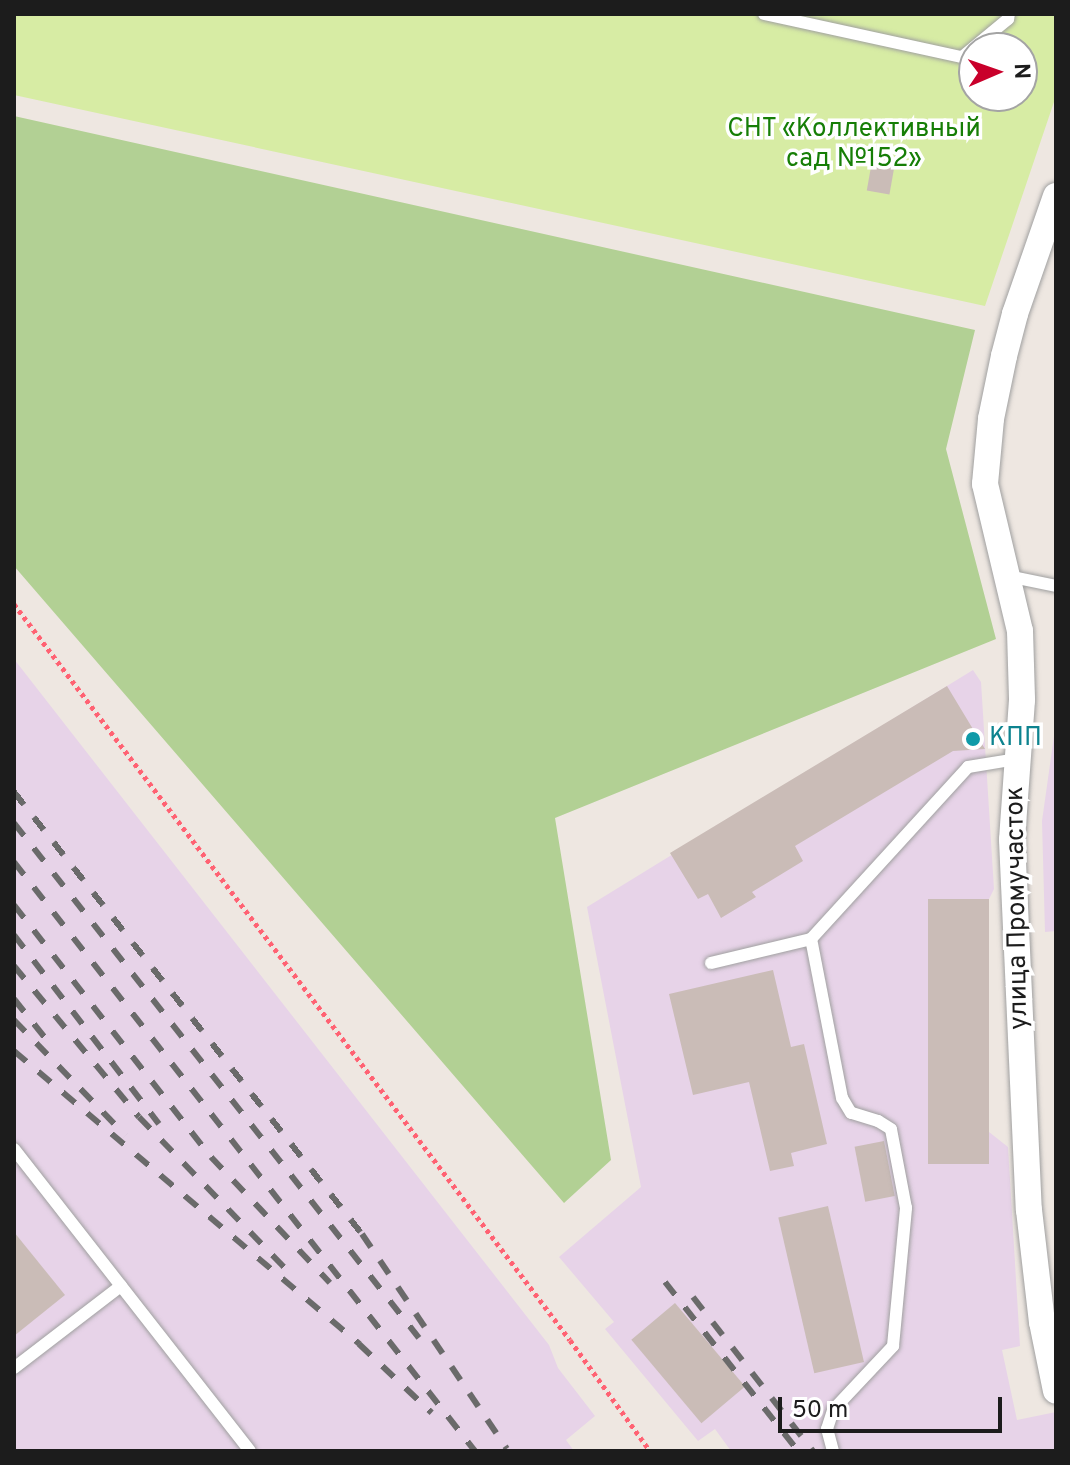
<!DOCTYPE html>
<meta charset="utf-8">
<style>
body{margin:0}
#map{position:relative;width:1070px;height:1465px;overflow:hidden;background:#eee7e1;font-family:Overpass,sans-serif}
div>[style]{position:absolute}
.industrial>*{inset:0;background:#e7d3e8}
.grass>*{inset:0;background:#d7eca4}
.forest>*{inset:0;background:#b2d094}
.building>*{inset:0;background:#cabcb7;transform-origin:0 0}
.path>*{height:5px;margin-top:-2.5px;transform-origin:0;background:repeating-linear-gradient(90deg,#ff6273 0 4px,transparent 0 8px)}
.roads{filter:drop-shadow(0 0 2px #a0a0a0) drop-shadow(0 0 2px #a0a0a0)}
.service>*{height:12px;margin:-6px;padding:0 6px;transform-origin:6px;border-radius:6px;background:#fff}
.minor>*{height:26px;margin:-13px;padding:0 13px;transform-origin:13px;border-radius:13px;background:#fff}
.rail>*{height:6px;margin-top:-3px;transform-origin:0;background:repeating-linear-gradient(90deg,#6a6a6a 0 16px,transparent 0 32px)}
.dots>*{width:22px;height:22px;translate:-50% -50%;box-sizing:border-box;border:4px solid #fff;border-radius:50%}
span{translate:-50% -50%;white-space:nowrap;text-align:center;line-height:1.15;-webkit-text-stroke:7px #fff;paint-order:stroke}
.park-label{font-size:26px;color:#167e06}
.culture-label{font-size:26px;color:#0d838f}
.left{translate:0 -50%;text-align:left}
.street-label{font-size:26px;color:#1c1c1c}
.frame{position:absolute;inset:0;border:16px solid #1c1c1c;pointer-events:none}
.north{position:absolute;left:958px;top:32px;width:80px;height:80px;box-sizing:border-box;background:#fff;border:2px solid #a4a4a4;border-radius:50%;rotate:88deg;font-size:22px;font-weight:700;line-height:32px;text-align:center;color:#1c1c1c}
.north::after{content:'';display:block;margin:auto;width:28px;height:36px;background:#c9002b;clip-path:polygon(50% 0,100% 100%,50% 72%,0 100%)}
.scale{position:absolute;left:778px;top:1397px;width:224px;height:36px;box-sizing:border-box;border:4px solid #1c1c1c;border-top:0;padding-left:10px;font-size:24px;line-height:28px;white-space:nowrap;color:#1c1c1c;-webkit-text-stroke:6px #fff;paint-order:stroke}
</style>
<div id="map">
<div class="industrial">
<div style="clip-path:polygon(14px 659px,549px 1345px,558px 1368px,595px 1416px,566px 1440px,574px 1451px,14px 1451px)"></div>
<div style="clip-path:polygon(973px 670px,981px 682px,994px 889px,989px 899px,989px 1132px,1008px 1147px,1020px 1346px,1002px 1350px,1017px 1420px,1056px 1412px,1056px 1451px,731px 1451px,715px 1429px,698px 1441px,605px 1329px,614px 1322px,559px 1257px,641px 1187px,587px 907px)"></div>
<div style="clip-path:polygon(1056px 722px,1056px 931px,1045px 932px,1042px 821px)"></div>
</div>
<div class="grass">
<div style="clip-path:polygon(evenodd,14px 14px,1056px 14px,1056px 96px,985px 306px,14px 95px,14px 14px,974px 48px,1022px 48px,1022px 96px,974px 96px,974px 48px)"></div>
</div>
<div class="forest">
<div style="clip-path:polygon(14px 116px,975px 330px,946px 449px,996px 639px,555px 818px,611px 1160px,564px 1203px,14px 566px)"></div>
</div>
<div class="building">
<div style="left:872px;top:161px;width:23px;height:30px;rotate:10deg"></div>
<div style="clip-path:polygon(947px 686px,985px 749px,953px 751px,795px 846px,803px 861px,752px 892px,756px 897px,721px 918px,708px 894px,698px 899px,670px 853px)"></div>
<div style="left:928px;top:899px;width:61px;height:265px"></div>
<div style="clip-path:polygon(773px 970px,791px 1047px,804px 1044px,827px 1144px,791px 1153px,794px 1166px,770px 1171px,749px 1082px,693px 1095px,669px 994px)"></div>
<div style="left:884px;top:1141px;width:56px;height:30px;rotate:79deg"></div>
<div style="left:828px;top:1206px;width:160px;height:51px;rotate:77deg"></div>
<div style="clip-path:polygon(14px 1232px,65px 1295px,14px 1336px)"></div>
<div style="left:675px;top:1303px;width:109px;height:57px;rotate:50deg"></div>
</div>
<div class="path">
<div style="left:14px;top:604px;width:922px;rotate:52.93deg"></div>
<div style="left:570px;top:1340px;width:137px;rotate:54.2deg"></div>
</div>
<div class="roads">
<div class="service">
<div style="left:764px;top:14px;width:203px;rotate:12.3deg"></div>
<div style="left:962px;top:57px;width:60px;rotate:-39.6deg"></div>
<div style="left:1008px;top:19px;width:5px;rotate:-79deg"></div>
<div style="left:1008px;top:576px;width:49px;rotate:11.8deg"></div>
<div style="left:711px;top:963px;width:103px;rotate:-13.5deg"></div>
<div style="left:14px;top:1149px;width:383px;rotate:52deg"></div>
<div style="left:14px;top:1368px;width:135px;rotate:-37.5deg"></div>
<div style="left:833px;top:1451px;width:23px;rotate:-105deg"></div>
<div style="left:827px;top:1429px;width:20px;rotate:-72deg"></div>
<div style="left:833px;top:1410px;width:88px;rotate:-46.8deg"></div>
<div style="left:893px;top:1346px;width:139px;rotate:-84.6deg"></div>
<div style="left:906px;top:1208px;width:80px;rotate:-100.8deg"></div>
<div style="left:891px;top:1129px;width:15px;rotate:-148deg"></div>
<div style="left:878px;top:1121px;width:28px;rotate:-163deg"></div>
<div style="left:851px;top:1113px;width:17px;rotate:-121deg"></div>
<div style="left:842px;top:1098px;width:162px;rotate:-101deg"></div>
<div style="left:811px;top:939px;width:233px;rotate:-47.6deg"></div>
<div style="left:968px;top:767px;width:50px;rotate:-9.3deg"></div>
</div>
<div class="minor">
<div style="left:1056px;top:196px;width:125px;rotate:109.2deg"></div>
<div style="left:1015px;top:314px;width:43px;rotate:104.7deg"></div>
<div style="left:1004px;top:356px;width:64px;rotate:101.7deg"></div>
<div style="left:991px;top:419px;width:65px;rotate:95.3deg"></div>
<div style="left:985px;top:484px;width:151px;rotate:76.6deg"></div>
<div style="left:1020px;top:631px;width:69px;rotate:88.3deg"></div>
<div style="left:1022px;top:700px;width:140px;rotate:94.1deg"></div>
<div style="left:1012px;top:840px;width:370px;rotate:87.4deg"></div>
<div style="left:1029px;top:1210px;width:113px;rotate:83.4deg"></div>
<div style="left:1042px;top:1322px;width:70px;rotate:78.5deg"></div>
</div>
</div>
<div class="rail">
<div style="left:14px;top:792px;width:563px;rotate:51.79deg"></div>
<div style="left:362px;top:1234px;width:259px;rotate:56deg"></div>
<div style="left:14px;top:823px;width:655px;rotate:51.82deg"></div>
<div style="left:14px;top:862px;width:748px;rotate:51.95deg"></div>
<div style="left:14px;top:905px;width:320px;rotate:52deg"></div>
<div style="left:211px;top:1157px;width:173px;rotate:46.6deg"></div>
<div style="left:14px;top:935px;width:238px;rotate:52.5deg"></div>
<div style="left:14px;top:966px;width:196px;rotate:50.4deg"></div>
<div style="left:139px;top:1117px;width:211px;rotate:46deg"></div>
<div style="left:14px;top:999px;width:51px;rotate:51.3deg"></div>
<div style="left:14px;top:1020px;width:160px;rotate:46deg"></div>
<div style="left:14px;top:1051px;width:453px;rotate:40.3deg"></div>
<div style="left:359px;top:1344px;width:100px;rotate:43.4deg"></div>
<div style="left:665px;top:1282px;width:215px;rotate:51.8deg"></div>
<div style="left:693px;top:1297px;width:195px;rotate:52.1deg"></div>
</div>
<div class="dots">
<div style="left:973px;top:739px;background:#0f9aa8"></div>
</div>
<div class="park-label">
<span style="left:854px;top:145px">СНТ «Коллективный<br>сад №152»</span>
</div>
<div class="culture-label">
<span class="left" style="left:989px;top:739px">КПП</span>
</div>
<div class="street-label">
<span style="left:1018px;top:908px;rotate:-91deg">улица Промучасток</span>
</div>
<div class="frame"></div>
<div class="north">N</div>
<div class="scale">50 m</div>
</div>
